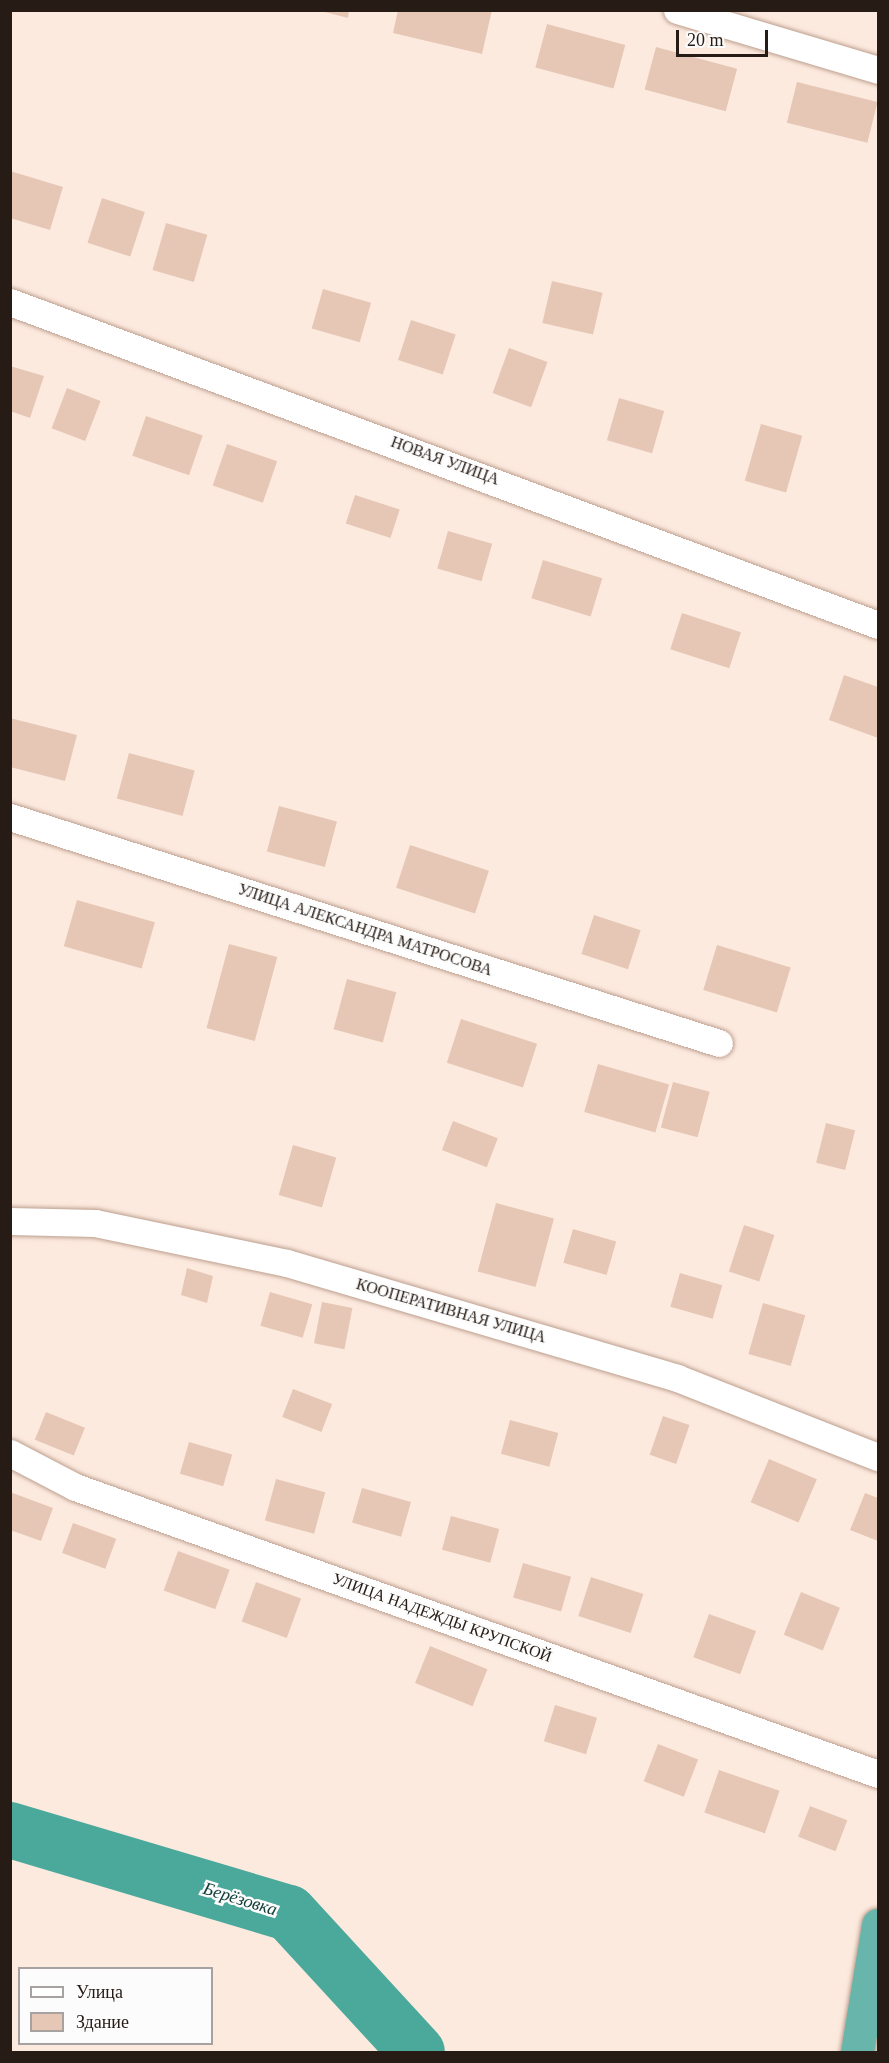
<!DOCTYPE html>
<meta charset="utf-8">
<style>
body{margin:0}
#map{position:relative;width:889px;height:2063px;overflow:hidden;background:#fdeadf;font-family:"Times New Roman",serif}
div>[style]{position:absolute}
.river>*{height:56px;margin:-28px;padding:0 28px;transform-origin:28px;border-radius:28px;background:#4ba99c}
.building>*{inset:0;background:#e6c7b5;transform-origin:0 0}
.roads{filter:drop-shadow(0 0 2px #bc9f8e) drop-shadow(0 0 2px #bc9f8e)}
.minor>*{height:27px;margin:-13.5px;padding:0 13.5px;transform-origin:13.5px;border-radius:13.5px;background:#fff}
.trunk>*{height:33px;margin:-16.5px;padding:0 16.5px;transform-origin:16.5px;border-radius:16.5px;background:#68b6ab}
span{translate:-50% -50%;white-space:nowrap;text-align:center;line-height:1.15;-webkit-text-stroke:5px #fcfcfc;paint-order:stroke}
.street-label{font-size:16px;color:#271c15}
.water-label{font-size:18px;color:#14403a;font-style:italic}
.frame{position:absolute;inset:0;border:12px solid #271c15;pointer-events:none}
.legend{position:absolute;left:18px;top:1967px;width:195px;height:78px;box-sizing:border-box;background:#fcfcfc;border:2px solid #a7a2a0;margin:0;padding:8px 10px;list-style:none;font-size:18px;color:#271c15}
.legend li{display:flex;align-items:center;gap:12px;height:30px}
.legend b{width:30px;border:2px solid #a7a2a0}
.scale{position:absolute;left:676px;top:30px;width:92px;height:27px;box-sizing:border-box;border:3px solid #271c15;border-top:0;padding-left:8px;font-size:18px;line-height:21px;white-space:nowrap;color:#271c15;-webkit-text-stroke:4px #fcfcfc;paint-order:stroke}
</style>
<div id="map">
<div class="river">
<div style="left:10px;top:1830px;width:291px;rotate:16.6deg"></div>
<div style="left:289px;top:1913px;width:189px;rotate:47.4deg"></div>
</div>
<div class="building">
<div style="clip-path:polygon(317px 10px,349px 10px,348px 18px)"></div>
<div style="clip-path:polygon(398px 10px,492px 10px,482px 54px,393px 33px)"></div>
<div style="left:547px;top:24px;width:81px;height:45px;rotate:15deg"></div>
<div style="left:656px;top:47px;width:84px;height:44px;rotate:15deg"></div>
<div style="left:797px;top:82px;width:83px;height:42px;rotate:14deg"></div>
<div style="clip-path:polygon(10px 171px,63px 187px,50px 230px,10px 218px)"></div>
<div style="left:102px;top:198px;width:45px;height:47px;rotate:18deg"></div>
<div style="left:166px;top:223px;width:43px;height:49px;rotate:16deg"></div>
<div style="left:552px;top:281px;width:52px;height:43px;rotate:13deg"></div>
<div style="left:323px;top:289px;width:50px;height:41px;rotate:16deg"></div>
<div style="left:411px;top:320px;width:47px;height:42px;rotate:18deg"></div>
<div style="left:509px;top:348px;width:41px;height:48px;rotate:20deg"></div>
<div style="clip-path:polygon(10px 366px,44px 376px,30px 418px,10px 411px)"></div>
<div style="left:67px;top:388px;width:36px;height:43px;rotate:21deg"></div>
<div style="left:619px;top:398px;width:47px;height:44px;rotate:16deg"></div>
<div style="left:146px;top:416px;width:60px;height:42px;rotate:19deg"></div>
<div style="left:761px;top:424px;width:43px;height:59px;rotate:16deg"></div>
<div style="left:227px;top:444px;width:53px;height:44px;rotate:19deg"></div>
<div style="left:355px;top:495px;width:47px;height:30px;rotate:18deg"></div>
<div style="left:448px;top:531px;width:46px;height:39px;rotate:16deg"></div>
<div style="left:543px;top:560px;width:62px;height:40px;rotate:17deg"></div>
<div style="left:682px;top:613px;width:62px;height:38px;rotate:18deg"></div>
<div style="clip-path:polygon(844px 675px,878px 687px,878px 738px,829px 720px)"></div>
<div style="clip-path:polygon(10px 718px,77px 735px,65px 781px,10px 767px)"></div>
<div style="left:129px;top:753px;width:68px;height:47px;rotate:15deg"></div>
<div style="left:279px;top:806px;width:60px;height:47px;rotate:15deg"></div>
<div style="left:410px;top:845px;width:83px;height:45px;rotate:18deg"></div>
<div style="left:77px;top:900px;width:81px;height:48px;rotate:16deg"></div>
<div style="left:594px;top:915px;width:49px;height:41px;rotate:18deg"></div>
<div style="left:229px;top:944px;width:50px;height:87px;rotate:15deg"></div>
<div style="left:717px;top:945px;width:77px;height:47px;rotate:17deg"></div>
<div style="left:347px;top:979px;width:51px;height:52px;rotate:15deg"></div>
<div style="left:461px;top:1019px;width:80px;height:46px;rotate:18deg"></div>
<div style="left:598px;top:1064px;width:74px;height:50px;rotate:16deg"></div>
<div style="left:673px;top:1082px;width:38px;height:47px;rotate:15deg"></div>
<div style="left:453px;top:1121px;width:48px;height:31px;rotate:21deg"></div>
<div style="left:826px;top:1123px;width:30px;height:41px;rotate:14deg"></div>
<div style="left:293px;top:1145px;width:45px;height:52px;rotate:16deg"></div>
<div style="left:496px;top:1203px;width:60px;height:71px;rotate:15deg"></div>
<div style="left:744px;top:1225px;width:32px;height:49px;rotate:18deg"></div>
<div style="left:573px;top:1229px;width:45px;height:35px;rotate:16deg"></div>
<div style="clip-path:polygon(187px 1268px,213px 1276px,207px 1303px,181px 1295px)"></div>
<div style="left:680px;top:1273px;width:44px;height:35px;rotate:16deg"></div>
<div style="left:270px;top:1292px;width:44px;height:35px;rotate:16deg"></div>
<div style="left:322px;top:1302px;width:31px;height:42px;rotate:11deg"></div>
<div style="left:763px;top:1303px;width:44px;height:53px;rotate:16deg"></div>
<div style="left:293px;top:1389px;width:42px;height:30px;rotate:21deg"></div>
<div style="left:46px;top:1412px;width:42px;height:30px;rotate:22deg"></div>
<div style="left:663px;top:1416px;width:28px;height:41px;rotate:19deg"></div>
<div style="left:510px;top:1420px;width:50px;height:35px;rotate:15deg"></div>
<div style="left:189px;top:1442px;width:45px;height:33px;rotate:16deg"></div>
<div style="left:769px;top:1459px;width:52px;height:47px;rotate:23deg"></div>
<div style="left:276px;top:1479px;width:51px;height:43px;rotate:15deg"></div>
<div style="left:362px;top:1488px;width:51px;height:36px;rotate:16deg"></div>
<div style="clip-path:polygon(10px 1492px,53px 1508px,41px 1541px,10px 1530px)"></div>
<div style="clip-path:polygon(865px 1493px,878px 1498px,878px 1541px,850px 1530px)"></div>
<div style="left:451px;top:1516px;width:50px;height:35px;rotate:15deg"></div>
<div style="left:73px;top:1523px;width:46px;height:32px;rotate:20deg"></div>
<div style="left:178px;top:1551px;width:55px;height:42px;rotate:20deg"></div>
<div style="left:523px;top:1563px;width:50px;height:36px;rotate:16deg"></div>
<div style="left:591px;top:1577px;width:55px;height:41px;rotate:18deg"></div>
<div style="left:256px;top:1582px;width:48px;height:42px;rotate:20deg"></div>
<div style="left:801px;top:1592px;width:42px;height:46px;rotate:22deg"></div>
<div style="left:709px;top:1614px;width:50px;height:46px;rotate:20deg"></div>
<div style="left:430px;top:1646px;width:62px;height:40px;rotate:22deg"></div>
<div style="left:555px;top:1705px;width:44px;height:38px;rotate:17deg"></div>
<div style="left:658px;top:1744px;width:43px;height:40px;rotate:21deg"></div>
<div style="left:719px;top:1770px;width:64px;height:45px;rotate:19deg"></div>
<div style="left:810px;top:1806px;width:40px;height:33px;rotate:21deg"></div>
</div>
<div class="roads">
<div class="minor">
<div style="left:677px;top:10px;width:210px;rotate:16.6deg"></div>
<div style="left:10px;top:302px;width:926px;rotate:20.41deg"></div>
<div style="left:10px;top:817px;width:744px;rotate:17.68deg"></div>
<div style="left:10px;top:1221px;width:85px;rotate:1.3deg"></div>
<div style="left:95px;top:1223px;width:196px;rotate:11.8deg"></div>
<div style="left:287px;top:1263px;width:407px;rotate:16.4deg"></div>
<div style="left:677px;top:1378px;width:216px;rotate:21.5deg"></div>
<div style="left:10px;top:1453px;width:73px;rotate:27.6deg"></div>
<div style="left:75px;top:1487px;width:853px;rotate:19.67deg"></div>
</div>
<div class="trunk">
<div style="left:857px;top:2052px;width:129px;rotate:-80.6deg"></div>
</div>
</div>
<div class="street-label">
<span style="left:445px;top:461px;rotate:20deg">НОВАЯ УЛИЦА</span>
<span style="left:365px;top:930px;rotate:18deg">УЛИЦА АЛЕКСАНДРА МАТРОСОВА</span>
<span style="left:451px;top:1311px;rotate:16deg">КООПЕРАТИВНАЯ УЛИЦА</span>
<span style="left:442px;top:1618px;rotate:20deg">УЛИЦА НАДЕЖДЫ КРУПСКОЙ</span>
</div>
<div class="water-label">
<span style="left:240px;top:1899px;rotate:17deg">Берёзовка</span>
</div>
<div class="frame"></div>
<ul class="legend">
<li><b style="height:8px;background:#fff"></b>Улица</li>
<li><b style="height:16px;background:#e6c7b5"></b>Здание</li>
</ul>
<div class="scale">20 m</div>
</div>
